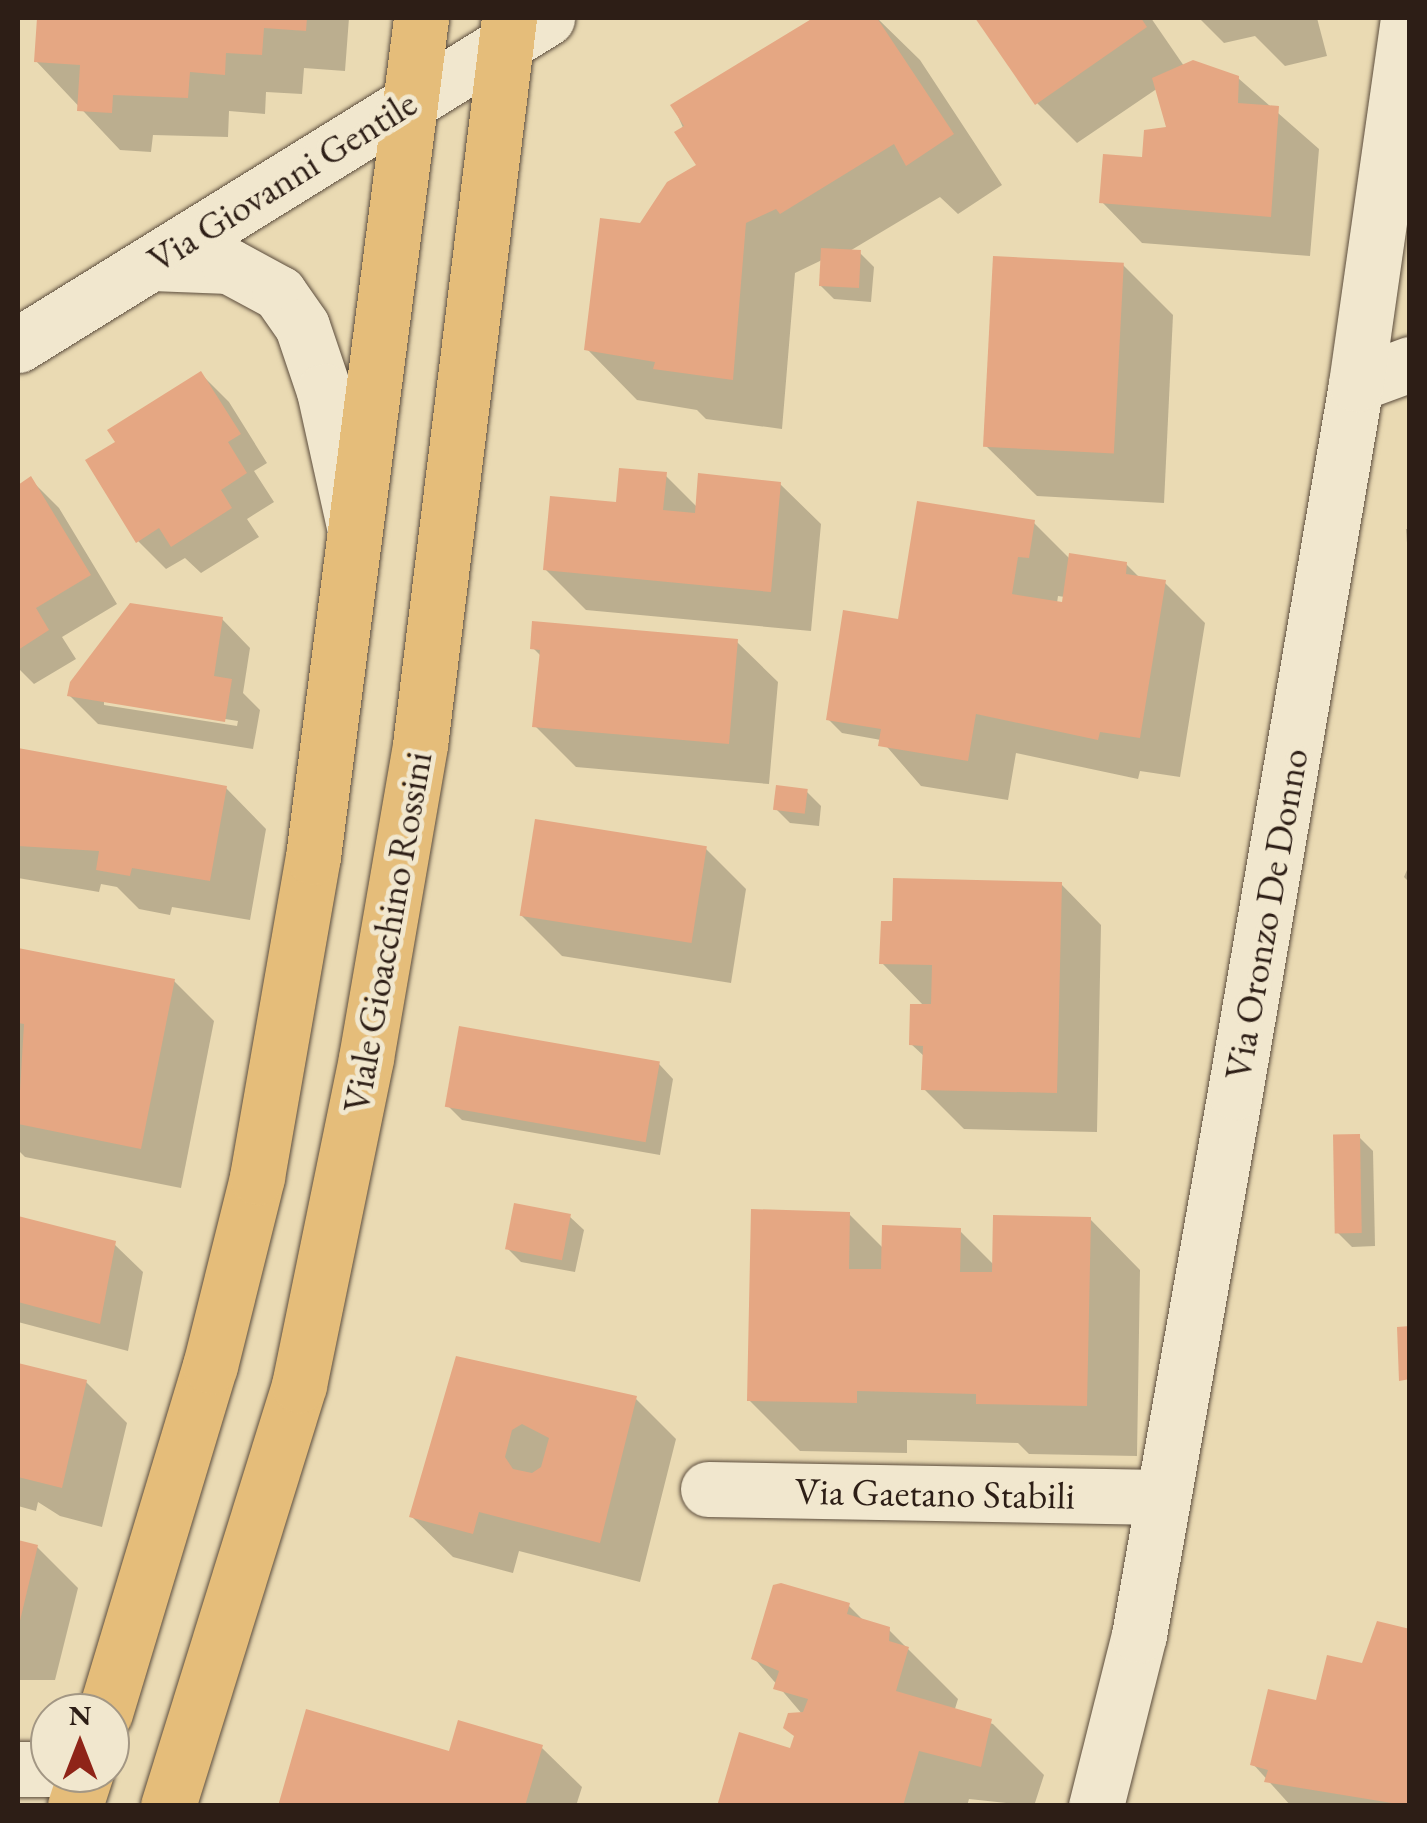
<!DOCTYPE html>
<style>
body{margin:0}
#map{position:relative;width:1427px;height:1823px;overflow:hidden;background:#eadab3;font-family:"EB Garamond",serif}
div>[style]{position:absolute}
.shadow>*{inset:0;background:#0003}
.building>*{inset:0;background:#e5a783;transform-origin:0 0}
.roads{filter:drop-shadow(0 0 2px #5c4d3d) drop-shadow(0 0 2px #5c4d3d)}
.minor>*{height:55px;margin:-27.5px;padding:0 27.5px;transform-origin:27.5px;border-radius:27.5px;background:#f1e7ce}
.primary>*{height:55px;margin:-27.5px;padding:0 27.5px;transform-origin:27.5px;border-radius:27.5px;background:#e5bd7a}
span{translate:-50% -50%;white-space:nowrap;text-align:center;line-height:1.15;-webkit-text-stroke:10px #f1e7ce;paint-order:stroke}
.street-label{font-size:38px;color:#2d1e16}
.frame{position:absolute;inset:0;border:20px solid #2d1e16;pointer-events:none}
.north{position:absolute;left:30px;top:1693px;width:100px;height:100px;box-sizing:border-box;background:#f1e7ce;border:2px solid #a39784;border-radius:50%;rotate:0deg;font-size:28px;font-weight:700;line-height:40px;text-align:center;color:#2d1e16}
.north::after{content:'';display:block;margin:auto;width:35px;height:45px;background:#8f2418;clip-path:polygon(50% 0,100% 100%,50% 72%,0 100%)}
</style>
<div id="map">
<div class="shadow">
<div style="clip-path:polygon(39px 18px,349px 18px,345px 71px,304px 68px,302px 94px,266px 92px,265px 114px,229px 111px,228px 137px,153px 135px,151px 152px,120px 150px,36px 61px)"></div>
<div style="clip-path:polygon(818px 18px,877px 18px,920px 60px,1002px 185px,958px 214px,940px 197px,848px 252px,860px 253px,874px 267px,871px 302px,834px 299px,820px 285px,822px 260px,795px 273px,782px 429px,706px 419px,697px 410px,637px 400px,587px 349px,641px 225px,700px 166px,673px 105px)"></div>
<div style="clip-path:polygon(978px 18px,1151px 18px,1184px 66px,1238px 78px,1319px 149px,1310px 256px,1142px 243px,1102px 202px,1169px 129px,1158px 88px,1077px 143px,1037px 103px)"></div>
<div style="clip-path:polygon(1199px 18px,1317px 18px,1327px 56px,1285px 66px,1255px 36px,1224px 43px)"></div>
<div style="clip-path:polygon(1123px 265px,1173px 315px,1164px 503px,1037px 496px,986px 446px)"></div>
<div style="clip-path:polygon(201px 374px,229px 402px,267px 463px,254px 471px,274px 502px,247px 519px,259px 537px,201px 573px,185px 558px,166px 569px,138px 541px)"></div>
<div style="clip-path:polygon(665px 475px,698px 508px,780px 484px,821px 524px,811px 631px,586px 610px,545px 569px,618px 505px)"></div>
<div style="clip-path:polygon(31px 480px,59px 508px,117px 604px,62px 637px,76px 659px,34px 684px,18px 668px,18px 489px)"></div>
<div style="clip-path:polygon(evenodd,1034px 523px,1071px 560px,1126px 564px,1141px 579px,1165px 583px,1205px 623px,1180px 777px,1140px 771px,1138px 779px,1016px 753px,1008px 800px,921px 786px,881px 740px,842px 733px,828px 719px,900px 622px,1034px 523px,1058px 596px,1065px 597px,1064px 605px,1057px 603px,1058px 596px)"></div>
<div style="clip-path:polygon(1406px 529px,1410px 529px,1410px 573px,1409px 572px)"></div>
<div style="clip-path:polygon(evenodd,222px 619px,250px 648px,243px 693px,260px 710px,253px 749px,98px 724px,70px 696px,222px 619px,104px 700px,238px 721px,237px 726px,104px 705px,104px 700px)"></div>
<div style="clip-path:polygon(737px 642px,778px 682px,769px 784px,576px 767px,535px 726px,541px 656px,533px 648px)"></div>
<div style="clip-path:polygon(18px 751px,226px 788px,266px 829px,250px 920px,172px 907px,170px 915px,139px 909px,117px 887px,101px 884px,99px 892px,18px 878px)"></div>
<div style="clip-path:polygon(807px 792px,821px 806px,819px 826px,790px 823px,776px 809px)"></div>
<div style="clip-path:polygon(706px 849px,746px 889px,731px 983px,562px 956px,522px 916px)"></div>
<div style="clip-path:polygon(1410px 863px,1410px 883px,1404px 877px)"></div>
<div style="clip-path:polygon(1061px 884px,1101px 925px,1097px 1132px,964px 1129px,924px 1089px,925px 1057px,911px 1044px,925px 1007px,882px 963px)"></div>
<div style="clip-path:polygon(18px 950px,174px 981px,214px 1021px,181px 1188px,25px 1157px,18px 1150px)"></div>
<div style="clip-path:polygon(659px 1064px,673px 1079px,660px 1155px,462px 1120px,448px 1106px)"></div>
<div style="clip-path:polygon(1359px 1137px,1373px 1151px,1375px 1246px,1352px 1247px,1338px 1233px)"></div>
<div style="clip-path:polygon(849px 1214px,884px 1249px,960px 1231px,994px 1265px,1090px 1219px,1140px 1270px,1137px 1456px,1029px 1454px,1018px 1443px,907px 1440px,907px 1453px,800px 1451px,749px 1400px)"></div>
<div style="clip-path:polygon(569px 1216px,584px 1230px,575px 1272px,521px 1262px,507px 1248px)"></div>
<div style="clip-path:polygon(18px 1219px,114px 1244px,143px 1272px,128px 1351px,18px 1322px)"></div>
<div style="clip-path:polygon(458px 1358px,636px 1399px,676px 1439px,640px 1582px,519px 1551px,513px 1573px,453px 1557px,412px 1517px)"></div>
<div style="clip-path:polygon(18px 1366px,86px 1382px,127px 1423px,102px 1527px,60px 1516px,38px 1502px,36px 1511px,18px 1506px)"></div>
<div style="clip-path:polygon(18px 1542px,37px 1547px,78px 1588px,55px 1680px,18px 1680px)"></div>
<div style="clip-path:polygon(848px 1605px,866px 1623px,889px 1630px,958px 1699px,954px 1712px,993px 1724px,1044px 1775px,1034px 1806px,969px 1799px,967px 1806px,722px 1806px,792px 1751px,803px 1715px,754px 1658px)"></div>
<div style="clip-path:polygon(1364px 1666px,1410px 1806px,1291px 1806px,1253px 1764px)"></div>
<div style="clip-path:polygon(541px 1747px,582px 1787px,576px 1806px,280px 1806px,448px 1753px)"></div>
</div>
<div class="building">
<div style="clip-path:polygon(37px 18px,307px 18px,306px 31px,264px 28px,262px 55px,226px 53px,225px 75px,190px 72px,188px 98px,113px 95px,112px 113px,77px 111px,80px 65px,34px 62px)"></div>
<div style="clip-path:polygon(813px 18px,877px 18px,954px 134px,906px 166px,894px 144px,780px 214px,776px 209px,746px 223px,733px 380px,653px 369px,655px 362px,584px 350px,600px 218px,640px 223px,667px 182px,696px 165px,674px 132px,684px 126px,670px 105px)"></div>
<div style="clip-path:polygon(975px 18px,1141px 18px,1147px 27px,1035px 105px)"></div>
<div style="clip-path:polygon(1193px 60px,1239px 76px,1238px 103px,1279px 106px,1271px 217px,1099px 203px,1103px 154px,1142px 157px,1144px 130px,1166px 127px,1152px 78px)"></div>
<div style="left:821px;top:248px;width:40px;height:38px;rotate:3deg"></div>
<div style="left:993px;top:256px;width:131px;height:191px;rotate:3deg"></div>
<div style="clip-path:polygon(201px 371px,241px 434px,228px 442px,247px 473px,221px 490px,232px 508px,171px 547px,159px 528px,136px 543px,85px 460px,115px 442px,107px 430px)"></div>
<div style="clip-path:polygon(619px 468px,667px 472px,663px 510px,695px 513px,698px 473px,781px 482px,771px 592px,543px 570px,550px 496px,616px 502px)"></div>
<div style="clip-path:polygon(31px 476px,91px 575px,36px 608px,49px 630px,18px 650px,18px 485px)"></div>
<div style="clip-path:polygon(917px 501px,1035px 520px,1029px 558px,1018px 557px,1012px 594px,1062px 602px,1069px 553px,1127px 562px,1126px 574px,1166px 580px,1140px 738px,1100px 732px,1098px 740px,976px 714px,968px 761px,878px 746px,881px 729px,826px 720px,843px 610px,898px 619px)"></div>
<div style="clip-path:polygon(130px 603px,223px 617px,214px 676px,232px 679px,225px 722px,67px 696px,70px 682px)"></div>
<div style="clip-path:polygon(532px 621px,738px 639px,729px 744px,532px 727px,540px 650px,530px 649px)"></div>
<div style="clip-path:polygon(18px 748px,227px 786px,210px 881px,132px 868px,130px 876px,96px 870px,99px 851px,18px 846px)"></div>
<div style="left:776px;top:785px;width:32px;height:25px;rotate:7deg"></div>
<div style="left:535px;top:819px;width:174px;height:98px;rotate:9deg"></div>
<div style="clip-path:polygon(893px 878px,1062px 882px,1057px 1093px,921px 1090px,923px 1046px,909px 1045px,910px 1004px,931px 1004px,932px 965px,879px 964px,881px 921px,892px 921px)"></div>
<div style="clip-path:polygon(18px 948px,175px 979px,141px 1149px,18px 1124px,24px 1024px,18px 1023px)"></div>
<div style="left:459px;top:1026px;width:204px;height:82px;rotate:10deg"></div>
<div style="left:1360px;top:1134px;width:99px;height:27px;rotate:89deg"></div>
<div style="left:514px;top:1203px;width:58px;height:47px;rotate:11deg"></div>
<div style="clip-path:polygon(751px 1209px,850px 1212px,849px 1269px,881px 1269px,882px 1225px,961px 1228px,960px 1272px,992px 1272px,993px 1215px,1091px 1217px,1087px 1406px,976px 1404px,976px 1394px,857px 1391px,857px 1403px,747px 1401px)"></div>
<div style="clip-path:polygon(18px 1216px,116px 1241px,100px 1324px,18px 1302px)"></div>
<div style="clip-path:polygon(1410px 1326px,1410px 1379px,1399px 1381px,1397px 1327px)"></div>
<div style="clip-path:polygon(evenodd,456px 1356px,637px 1396px,600px 1543px,479px 1512px,473px 1534px,409px 1517px,456px 1356px,522px 1424px,549px 1438px,541px 1467px,532px 1473px,513px 1469px,505px 1457px,512px 1430px,522px 1424px)"></div>
<div style="clip-path:polygon(18px 1363px,87px 1380px,62px 1488px,18px 1477px)"></div>
<div style="clip-path:polygon(18px 1540px,38px 1545px,19px 1625px,18px 1625px)"></div>
<div style="clip-path:polygon(781px 1583px,850px 1603px,847px 1614px,890px 1627px,889px 1641px,909px 1647px,896px 1691px,992px 1719px,981px 1767px,919px 1751px,903px 1806px,717px 1806px,739px 1732px,790px 1748px,794px 1736px,783px 1728px,788px 1713px,803px 1712px,808px 1699px,773px 1689px,779px 1671px,751px 1659px,773px 1585px)"></div>
<div style="clip-path:polygon(1377px 1621px,1410px 1629px,1410px 1806px,1264px 1782px,1268px 1770px,1250px 1765px,1268px 1689px,1316px 1700px,1327px 1655px,1362px 1663px)"></div>
<div style="clip-path:polygon(306px 1709px,449px 1751px,458px 1720px,543px 1745px,525px 1806px,278px 1806px)"></div>
</div>
<div class="roads">
<div class="minor">
<div style="left:152px;top:263px;width:77px;rotate:2.2deg"></div>
<div style="left:229px;top:266px;width:57px;rotate:28.4deg"></div>
<div style="left:279px;top:293px;width:40px;rotate:55.1deg"></div>
<div style="left:302px;top:326px;width:69px;rotate:71.3deg"></div>
<div style="left:324px;top:391px;width:138px;rotate:77.5deg"></div>
<div style="left:18px;top:345px;width:622px;rotate:-31.72deg"></div>
<div style="left:1356px;top:384px;width:58px;rotate:-20.3deg"></div>
<div style="left:708px;top:1489px;width:455px;rotate:1deg"></div>
<div style="left:18px;top:1769px;width:32px"></div>
<div style="left:1096px;top:1806px;width:176px;rotate:-75.9deg"></div>
<div style="left:1139px;top:1635px;width:551px;rotate:-79.97deg"></div>
<div style="left:1235px;top:1092px;width:718px;rotate:-80.3deg"></div>
<div style="left:1356px;top:384px;width:370px;rotate:-81.9deg"></div>
</div>
<div class="primary">
<div style="left:105px;top:1713px;width:363px;rotate:-73.2deg"></div>
<div style="left:210px;top:1366px;width:195px;rotate:-76deg"></div>
<div style="left:257px;top:1177px;width:325px;rotate:-80.1deg"></div>
<div style="left:313px;top:857px;width:846px;rotate:-82.66deg"></div>
<div style="left:75px;top:1806px;width:35px;rotate:-72deg"></div>
<div style="left:168px;top:1806px;width:441px;rotate:-72.7deg"></div>
<div style="left:299px;top:1385px;width:334px;rotate:-78.4deg"></div>
<div style="left:366px;top:1058px;width:318px;rotate:-80.2deg"></div>
<div style="left:420px;top:745px;width:732px;rotate:-83.02deg"></div>
</div>
</div>
<div class="street-label">
<span style="left:282px;top:181px;rotate:-32deg">Via Giovanni Gentile</span>
<span style="left:1266px;top:914px;rotate:-80deg">Via Oronzo De Donno</span>
<span style="left:387px;top:932px;rotate:-80deg">Viale Gioacchino Rossini</span>
<span style="left:935px;top:1493px;rotate:1deg">Via Gaetano Stabili</span>
</div>
<div class="frame"></div>
<div class="north">N</div>
</div>
